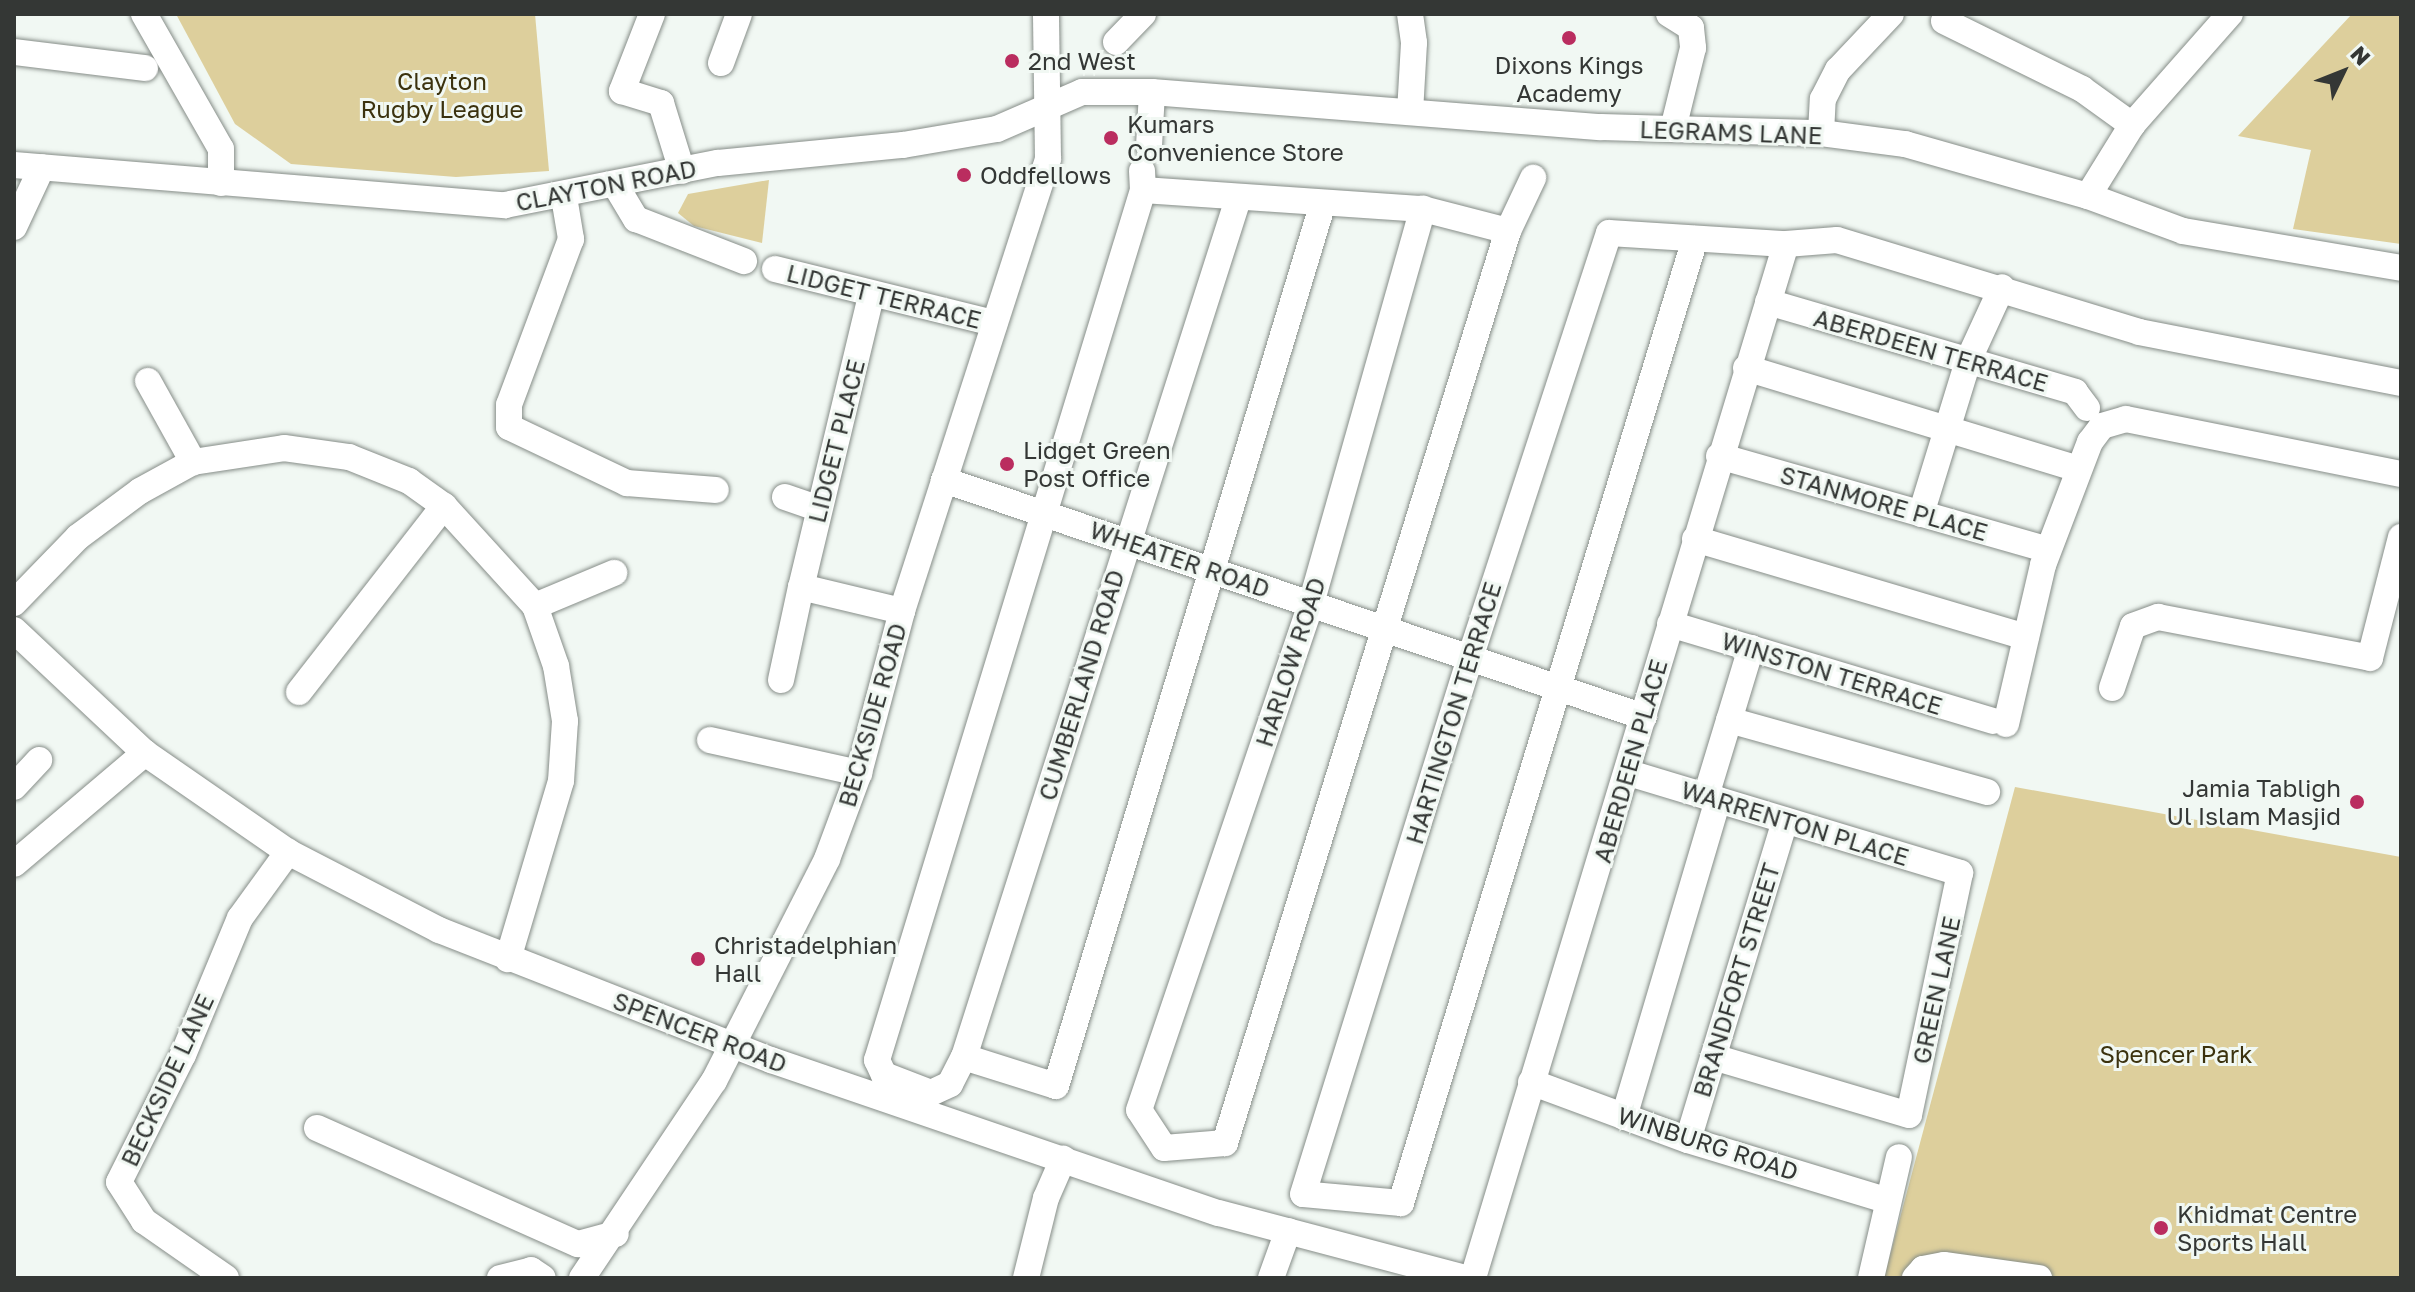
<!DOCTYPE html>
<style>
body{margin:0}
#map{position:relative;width:2415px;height:1292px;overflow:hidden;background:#f1f8f3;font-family:"Golos Text",sans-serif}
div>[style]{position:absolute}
.green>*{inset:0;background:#ddcf9c}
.roads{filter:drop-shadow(0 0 2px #868d88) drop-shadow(0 0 2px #868d88)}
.minor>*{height:26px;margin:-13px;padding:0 13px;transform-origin:13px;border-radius:13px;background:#fff}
.dots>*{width:22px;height:22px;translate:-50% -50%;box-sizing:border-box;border:4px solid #f1f8f3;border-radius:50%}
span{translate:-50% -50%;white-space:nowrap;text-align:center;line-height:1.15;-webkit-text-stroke:6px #f1f8f3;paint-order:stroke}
.poi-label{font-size:24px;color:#343735}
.left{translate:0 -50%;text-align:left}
.right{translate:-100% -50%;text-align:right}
.park-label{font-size:24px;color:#3b320e}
.street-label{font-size:24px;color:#343735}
.frame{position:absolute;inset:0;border:16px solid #343735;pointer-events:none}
.north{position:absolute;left:2303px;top:32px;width:80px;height:80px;-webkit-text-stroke:6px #f1f8f3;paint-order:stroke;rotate:47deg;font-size:22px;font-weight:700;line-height:32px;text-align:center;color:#343735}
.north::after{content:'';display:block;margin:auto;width:28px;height:36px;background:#343735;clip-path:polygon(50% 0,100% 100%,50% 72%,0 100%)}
</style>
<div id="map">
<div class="green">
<div style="clip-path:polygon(176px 14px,535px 14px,549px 171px,456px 177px,291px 164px,235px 124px)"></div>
<div style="clip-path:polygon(2352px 14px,2401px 14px,2401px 244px,2293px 229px,2311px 150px,2238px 136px)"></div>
<div style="clip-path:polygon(769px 180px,762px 243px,694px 226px,678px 213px,688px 194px)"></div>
<div style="clip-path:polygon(2015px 787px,2401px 857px,2401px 1278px,1884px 1278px)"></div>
</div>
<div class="roads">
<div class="minor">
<div style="left:144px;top:14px;width:155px;rotate:60.3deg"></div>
<div style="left:221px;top:149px;width:34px;rotate:90deg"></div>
<div style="left:652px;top:14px;width:83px;rotate:111.3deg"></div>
<div style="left:622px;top:91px;width:41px;rotate:17.1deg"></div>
<div style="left:661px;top:103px;width:71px;rotate:72.8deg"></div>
<div style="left:1410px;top:14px;width:29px;rotate:82deg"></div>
<div style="left:1414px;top:43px;width:69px;rotate:93.3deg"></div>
<div style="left:1669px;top:14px;width:26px;rotate:32deg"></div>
<div style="left:1691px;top:28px;width:20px;rotate:84deg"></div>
<div style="left:1693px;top:48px;width:83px;rotate:103.9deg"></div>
<div style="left:1944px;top:21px;width:154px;rotate:26.2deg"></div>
<div style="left:2082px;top:89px;width:62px;rotate:35.8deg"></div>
<div style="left:1116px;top:42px;width:39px;rotate:-46deg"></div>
<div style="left:14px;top:52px;width:132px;rotate:7deg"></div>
<div style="left:721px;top:63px;width:52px;rotate:-69.8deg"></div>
<div style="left:1821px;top:133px;width:34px;rotate:-87deg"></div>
<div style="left:1823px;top:99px;width:33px;rotate:-63deg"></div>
<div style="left:1838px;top:70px;width:77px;rotate:-46.6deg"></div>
<div style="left:1149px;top:146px;width:54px;rotate:-86.8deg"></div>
<div style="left:14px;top:165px;width:493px;rotate:4.7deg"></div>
<div style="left:505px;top:205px;width:217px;rotate:-11.2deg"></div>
<div style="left:718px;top:163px;width:186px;rotate:-5.6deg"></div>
<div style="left:903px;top:145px;width:95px;rotate:-9.7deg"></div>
<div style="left:997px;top:129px;width:93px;rotate:-23.5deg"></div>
<div style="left:1082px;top:92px;width:70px"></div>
<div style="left:1152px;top:92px;width:450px;rotate:4.5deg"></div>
<div style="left:1601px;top:127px;width:220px;rotate:1.6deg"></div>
<div style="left:1821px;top:133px;width:85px;rotate:7.5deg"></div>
<div style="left:1905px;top:144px;width:190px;rotate:15.9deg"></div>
<div style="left:2088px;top:196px;width:101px;rotate:20.2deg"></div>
<div style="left:2183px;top:231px;width:221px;rotate:9.6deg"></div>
<div style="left:1142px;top:171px;width:19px;rotate:87deg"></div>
<div style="left:1143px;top:190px;width:910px;rotate:107deg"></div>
<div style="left:877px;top:1060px;width:17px;rotate:65deg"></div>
<div style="left:884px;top:1075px;width:50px;rotate:21deg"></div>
<div style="left:931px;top:1093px;width:21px;rotate:-25deg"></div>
<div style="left:950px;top:1084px;width:30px;rotate:-63deg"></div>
<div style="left:964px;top:1057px;width:901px;rotate:-72.29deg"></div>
<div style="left:616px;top:186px;width:39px;rotate:59deg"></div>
<div style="left:636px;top:219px;width:116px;rotate:21.3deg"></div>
<div style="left:1143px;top:190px;width:281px;rotate:3.9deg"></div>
<div style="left:1423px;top:209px;width:88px;rotate:14.5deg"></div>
<div style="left:1508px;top:231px;width:955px;rotate:107.24deg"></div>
<div style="left:1225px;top:1143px;width:61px;rotate:175.3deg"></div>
<div style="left:1164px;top:1148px;width:45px;rotate:-123.3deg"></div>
<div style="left:1139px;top:1110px;width:534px;rotate:-71.23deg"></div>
<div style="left:1311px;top:604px;width:411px;rotate:-74.2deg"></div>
<div style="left:2088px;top:196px;width:84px;rotate:-58.2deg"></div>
<div style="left:2132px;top:125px;width:148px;rotate:-48.6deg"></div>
<div style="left:564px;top:197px;width:43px;rotate:80.5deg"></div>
<div style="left:571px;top:239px;width:177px;rotate:110.5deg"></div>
<div style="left:509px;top:405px;width:22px;rotate:90deg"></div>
<div style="left:509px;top:427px;width:131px;rotate:25.4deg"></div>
<div style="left:627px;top:483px;width:89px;rotate:4.5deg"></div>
<div style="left:14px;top:227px;width:66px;rotate:-65deg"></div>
<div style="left:1508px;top:231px;width:59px;rotate:-64.7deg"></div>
<div style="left:1695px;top:239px;width:1008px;rotate:106.96deg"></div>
<div style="left:1401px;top:1203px;width:98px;rotate:-174.8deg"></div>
<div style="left:1303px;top:1194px;width:561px;rotate:-72.69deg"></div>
<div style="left:1470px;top:658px;width:447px;rotate:-71.9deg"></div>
<div style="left:1609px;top:233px;width:177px;rotate:3.6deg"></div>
<div style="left:1786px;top:244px;width:51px;rotate:-4.5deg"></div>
<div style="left:1837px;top:240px;width:316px;rotate:16.9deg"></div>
<div style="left:2139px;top:332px;width:267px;rotate:11deg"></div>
<div style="left:775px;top:269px;width:226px;rotate:13.9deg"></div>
<div style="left:871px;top:296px;width:299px;rotate:103.5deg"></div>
<div style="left:801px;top:587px;width:104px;rotate:13.4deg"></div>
<div style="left:1768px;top:302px;width:320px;rotate:16.3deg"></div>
<div style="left:2075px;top:392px;width:20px;rotate:53deg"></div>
<div style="left:1746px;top:368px;width:337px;rotate:16.9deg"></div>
<div style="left:148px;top:381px;width:93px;rotate:60.9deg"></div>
<div style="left:1719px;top:456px;width:342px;rotate:15.9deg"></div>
<div style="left:944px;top:480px;width:739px;rotate:18.7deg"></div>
<div style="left:785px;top:497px;width:36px;rotate:19deg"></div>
<div style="left:1921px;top:514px;width:160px;rotate:-72.9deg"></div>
<div style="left:1968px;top:361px;width:81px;rotate:-65.3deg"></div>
<div style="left:1695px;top:539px;width:345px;rotate:16.5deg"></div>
<div style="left:14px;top:603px;width:92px;rotate:-45.9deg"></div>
<div style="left:78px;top:537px;width:77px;rotate:-36.6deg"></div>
<div style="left:140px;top:491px;width:60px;rotate:-28.7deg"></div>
<div style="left:193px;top:462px;width:92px;rotate:-8.7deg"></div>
<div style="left:284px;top:448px;width:66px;rotate:7.9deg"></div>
<div style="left:349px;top:457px;width:65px;rotate:21.8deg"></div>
<div style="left:409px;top:481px;width:43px;rotate:35.5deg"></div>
<div style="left:444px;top:506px;width:135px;rotate:47.7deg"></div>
<div style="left:535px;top:606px;width:64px;rotate:70.7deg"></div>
<div style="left:556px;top:666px;width:56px;rotate:80.7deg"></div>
<div style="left:565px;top:721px;width:60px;rotate:93.8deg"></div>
<div style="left:561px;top:781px;width:186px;rotate:106.6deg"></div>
<div style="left:535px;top:606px;width:86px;rotate:-22.7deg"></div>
<div style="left:1670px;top:624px;width:337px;rotate:16.7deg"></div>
<div style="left:14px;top:630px;width:180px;rotate:43.2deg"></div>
<div style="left:145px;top:753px;width:174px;rotate:34.7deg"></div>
<div style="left:288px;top:852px;width:170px;rotate:27.3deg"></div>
<div style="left:439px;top:930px;width:357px;rotate:21.4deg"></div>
<div style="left:771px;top:1060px;width:473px;rotate:18.9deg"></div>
<div style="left:1219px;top:1213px;width:254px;rotate:14.8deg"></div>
<div style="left:781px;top:680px;width:95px;rotate:-77.9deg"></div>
<div style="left:2112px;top:688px;width:65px;rotate:-71.3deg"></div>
<div style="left:2133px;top:626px;width:27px;rotate:-20deg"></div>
<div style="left:2158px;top:617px;width:216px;rotate:10.9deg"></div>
<div style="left:2370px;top:658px;width:125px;rotate:-75.6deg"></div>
<div style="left:299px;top:692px;width:236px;rotate:-52.1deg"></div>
<div style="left:1729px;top:720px;width:268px;rotate:15.6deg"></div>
<div style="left:2006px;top:724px;width:163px;rotate:-76.9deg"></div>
<div style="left:2043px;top:565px;width:132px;rotate:-69.1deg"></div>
<div style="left:2090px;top:442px;width:20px;rotate:-53deg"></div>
<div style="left:2102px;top:426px;width:25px;rotate:-16deg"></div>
<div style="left:2126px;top:419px;width:280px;rotate:11.3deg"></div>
<div style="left:710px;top:740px;width:153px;rotate:12.5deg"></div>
<div style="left:1629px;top:773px;width:346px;rotate:16.8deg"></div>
<div style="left:1960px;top:873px;width:247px;rotate:101.9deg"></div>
<div style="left:1909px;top:1115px;width:204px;rotate:-163.5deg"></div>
<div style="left:14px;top:787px;width:37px;rotate:-47deg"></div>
<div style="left:1706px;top:796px;width:155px;rotate:-73.1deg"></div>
<div style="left:14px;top:864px;width:172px;rotate:-40.3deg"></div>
<div style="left:964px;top:1057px;width:96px;rotate:17.5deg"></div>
<div style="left:1056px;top:1086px;width:922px;rotate:-73.18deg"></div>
<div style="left:1531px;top:1082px;width:167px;rotate:20.3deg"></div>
<div style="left:1688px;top:1140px;width:207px;rotate:16.9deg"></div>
<div style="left:1624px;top:1117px;width:331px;rotate:-73.5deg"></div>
<div style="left:317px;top:1128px;width:286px;rotate:24deg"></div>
<div style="left:578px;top:1244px;width:39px;rotate:-15deg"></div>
<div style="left:1688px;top:1140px;width:334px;rotate:-73.1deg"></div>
<div style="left:226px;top:1278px;width:100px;rotate:-145.2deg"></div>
<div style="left:144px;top:1221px;width:46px;rotate:-122.7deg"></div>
<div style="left:119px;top:1182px;width:142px;rotate:-63.3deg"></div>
<div style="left:183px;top:1055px;width:148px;rotate:-67.4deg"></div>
<div style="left:240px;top:918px;width:82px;rotate:-54deg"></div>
<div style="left:500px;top:1278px;width:32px;rotate:-14deg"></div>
<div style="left:531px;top:1270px;width:14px;rotate:34deg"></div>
<div style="left:582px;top:1278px;width:237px;rotate:-56.2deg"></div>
<div style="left:714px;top:1081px;width:249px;rotate:-63deg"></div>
<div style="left:827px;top:859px;width:92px;rotate:-69.6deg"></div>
<div style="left:859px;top:773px;width:168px;rotate:-75.1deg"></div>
<div style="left:902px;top:611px;width:475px;rotate:-72.1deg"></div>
<div style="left:1048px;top:159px;width:145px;rotate:-90.8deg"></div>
<div style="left:1026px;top:1278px;width:82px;rotate:-76deg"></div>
<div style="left:1046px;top:1198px;width:43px;rotate:-66.4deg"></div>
<div style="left:1271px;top:1278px;width:50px;rotate:-70.1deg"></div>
<div style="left:1473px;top:1278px;width:1080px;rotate:-73.16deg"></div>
<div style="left:1871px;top:1278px;width:124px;rotate:-77deg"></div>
<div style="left:1915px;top:1278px;width:12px;rotate:-48deg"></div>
<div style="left:1923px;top:1269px;width:21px;rotate:-11deg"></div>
<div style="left:1944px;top:1265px;width:96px;rotate:7.8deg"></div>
</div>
</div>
<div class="dots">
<div style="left:1569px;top:38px;background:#ba2d5f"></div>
<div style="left:1012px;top:61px;background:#ba2d5f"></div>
<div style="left:1111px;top:138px;background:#ba2d5f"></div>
<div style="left:964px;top:175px;background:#ba2d5f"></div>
<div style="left:1007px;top:464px;background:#ba2d5f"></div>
<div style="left:2357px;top:802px;background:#ba2d5f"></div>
<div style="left:698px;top:959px;background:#ba2d5f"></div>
<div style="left:2161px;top:1228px;background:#ba2d5f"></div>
</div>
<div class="poi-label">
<span class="left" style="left:1028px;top:61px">2nd West</span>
<span style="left:1569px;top:79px">Dixons Kings<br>Academy</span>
<span class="left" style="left:1127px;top:138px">Kumars<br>Convenience Store</span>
<span class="left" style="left:980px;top:175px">Oddfellows</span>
<span class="left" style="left:1023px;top:464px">Lidget Green<br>Post Office</span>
<span class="right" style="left:2341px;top:802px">Jamia Tabligh<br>Ul Islam Masjid</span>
<span class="left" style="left:714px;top:959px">Christadelphian<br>Hall</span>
<span class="left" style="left:2177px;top:1228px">Khidmat Centre<br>Sports Hall</span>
</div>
<div class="park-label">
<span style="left:442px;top:95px">Clayton<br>Rugby League</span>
<span style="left:2176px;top:1054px">Spencer Park</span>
</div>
<div class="street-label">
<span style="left:1731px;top:132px;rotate:2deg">LEGRAMS LANE</span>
<span style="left:606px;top:185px;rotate:-11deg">CLAYTON ROAD</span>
<span style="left:884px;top:296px;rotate:14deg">LIDGET TERRACE</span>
<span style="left:1931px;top:350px;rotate:16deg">ABERDEEN TERRACE</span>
<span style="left:836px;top:441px;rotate:-76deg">LIDGET PLACE</span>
<span style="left:1884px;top:503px;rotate:16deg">STANMORE PLACE</span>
<span style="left:1180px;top:559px;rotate:19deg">WHEATER ROAD</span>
<span style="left:1290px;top:662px;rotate:-72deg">HARLOW ROAD</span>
<span style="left:1832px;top:673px;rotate:17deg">WINSTON TERRACE</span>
<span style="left:1081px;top:685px;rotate:-73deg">CUMBERLAND ROAD</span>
<span style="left:1453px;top:713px;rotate:-73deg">HARTINGTON TERRACE</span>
<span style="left:872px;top:715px;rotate:-74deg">BECKSIDE ROAD</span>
<span style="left:1630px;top:761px;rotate:-74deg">ABERDEEN PLACE</span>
<span style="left:1795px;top:823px;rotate:17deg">WARRENTON PLACE</span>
<span style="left:1736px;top:980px;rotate:-73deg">BRANDFORT STREET</span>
<span style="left:1936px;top:990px;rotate:-78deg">GREEN LANE</span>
<span style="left:700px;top:1032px;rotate:21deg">SPENCER ROAD</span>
<span style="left:167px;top:1080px;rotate:-65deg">BECKSIDE LANE</span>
<span style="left:1708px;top:1143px;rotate:18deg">WINBURG ROAD</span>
</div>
<div class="frame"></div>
<div class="north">N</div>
</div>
